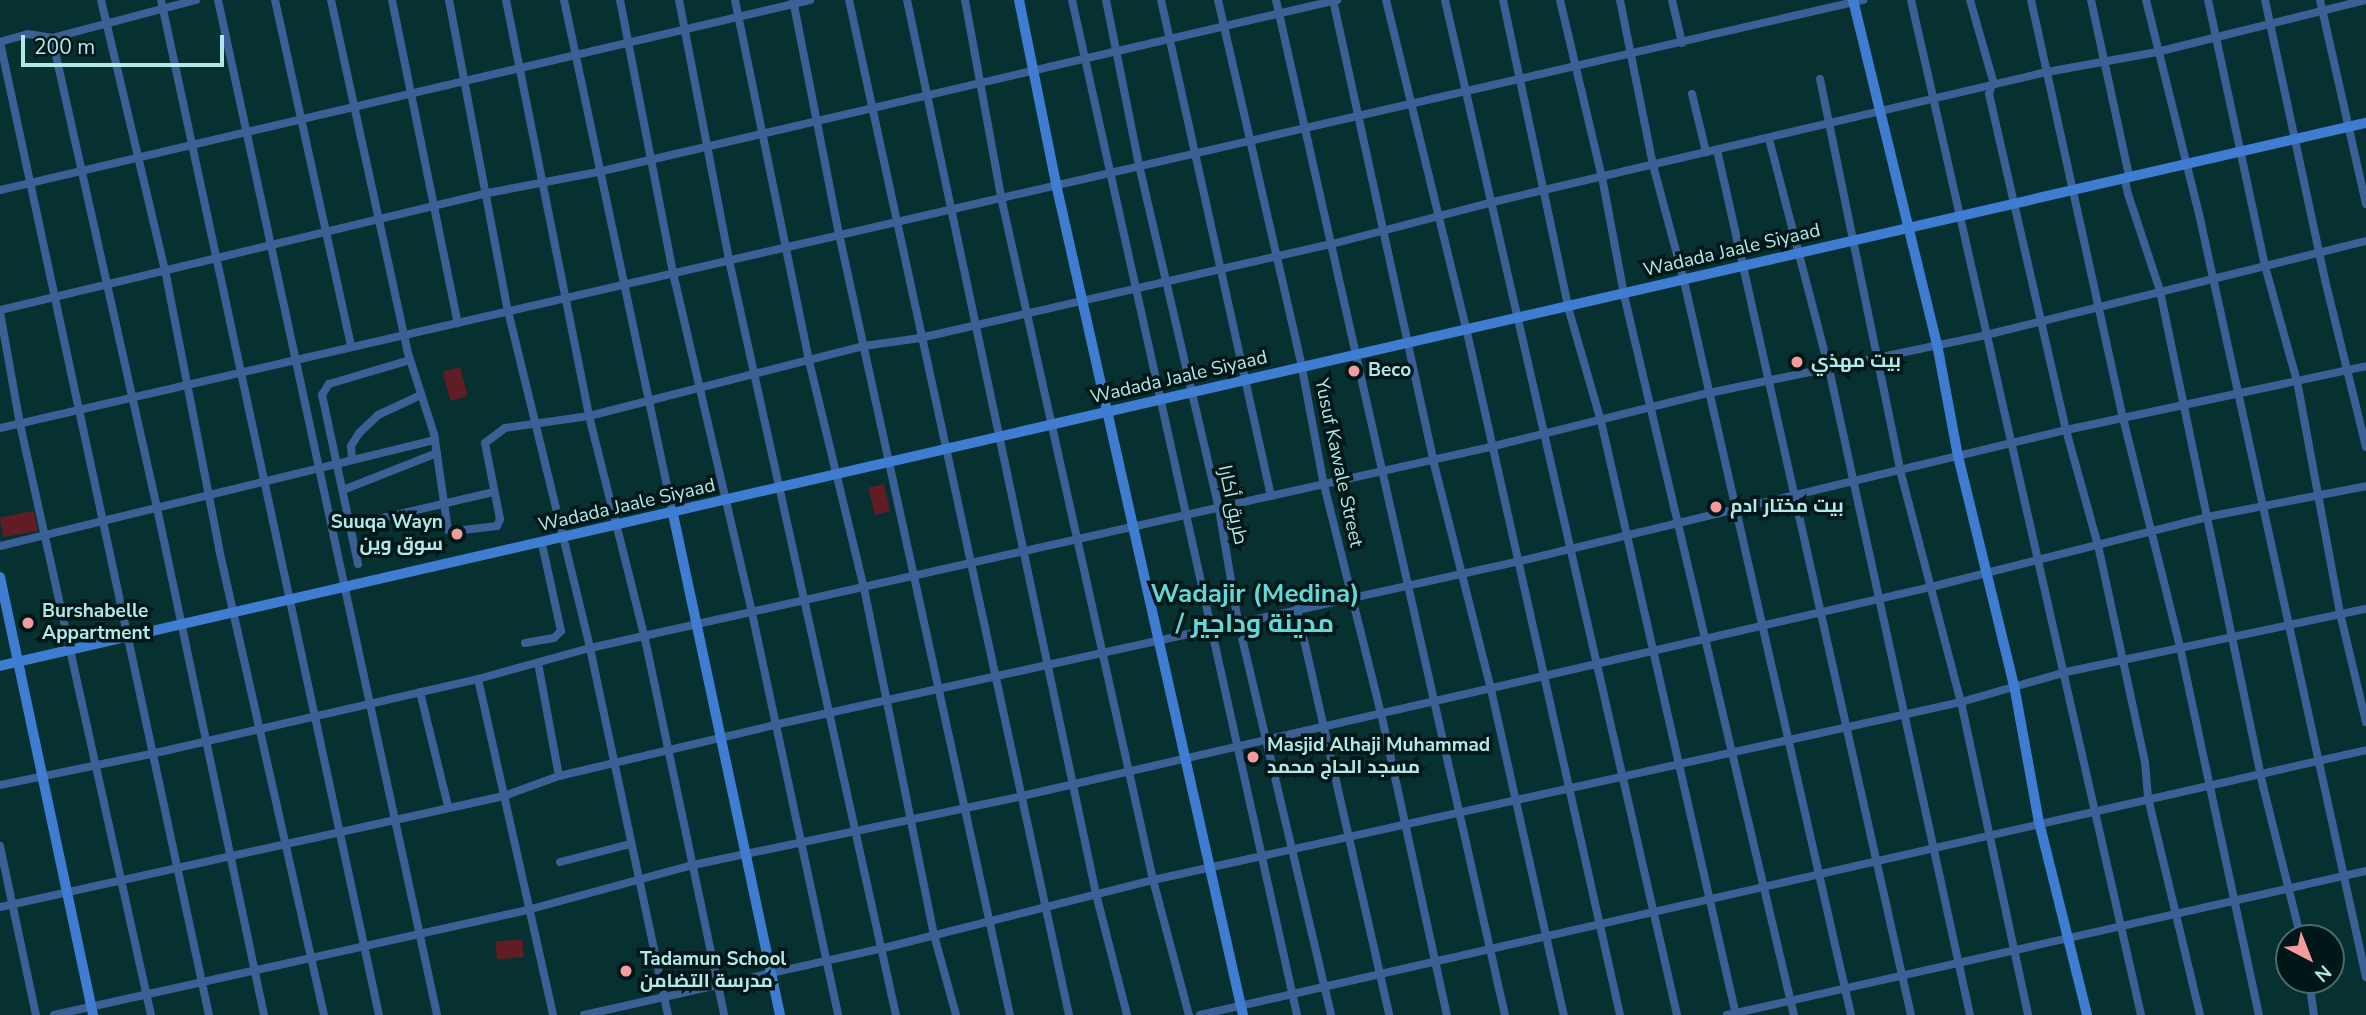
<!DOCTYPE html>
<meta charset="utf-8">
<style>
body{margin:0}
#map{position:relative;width:2366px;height:1015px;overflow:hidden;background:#073031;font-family:"Nunito Sans",Cairo,sans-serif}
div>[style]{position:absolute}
.green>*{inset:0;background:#611d26;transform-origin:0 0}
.street>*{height:8px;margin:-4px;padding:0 4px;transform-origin:4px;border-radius:4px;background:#3a6095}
.secondary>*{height:10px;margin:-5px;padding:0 5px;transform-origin:5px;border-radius:5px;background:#3e7dd1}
.dots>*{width:19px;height:19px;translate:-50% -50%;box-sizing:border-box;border:4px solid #001717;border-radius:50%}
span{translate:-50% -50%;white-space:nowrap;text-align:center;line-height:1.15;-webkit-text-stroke:7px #001717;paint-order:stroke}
.street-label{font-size:19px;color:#b3e8e8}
.poi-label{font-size:19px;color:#b3e8e8;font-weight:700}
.left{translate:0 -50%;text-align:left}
.right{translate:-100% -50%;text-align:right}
.district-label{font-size:26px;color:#5fd9da;font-weight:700}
.north{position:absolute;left:2275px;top:924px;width:70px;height:70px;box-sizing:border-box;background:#001717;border:2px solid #486b6b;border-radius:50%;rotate:138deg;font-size:19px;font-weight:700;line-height:28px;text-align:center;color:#b3e8e8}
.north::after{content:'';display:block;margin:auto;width:24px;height:32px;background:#f49b9f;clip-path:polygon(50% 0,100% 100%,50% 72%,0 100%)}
.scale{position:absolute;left:21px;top:35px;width:203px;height:32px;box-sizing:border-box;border:4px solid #b3e8e8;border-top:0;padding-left:9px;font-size:21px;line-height:24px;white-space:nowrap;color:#b3e8e8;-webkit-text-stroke:5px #001717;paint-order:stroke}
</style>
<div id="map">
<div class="green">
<div style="left:460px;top:367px;width:30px;height:18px;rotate:75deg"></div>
<div style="left:884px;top:484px;width:28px;height:16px;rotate:77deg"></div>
<div style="left:34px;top:511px;width:20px;height:35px;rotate:79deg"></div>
<div style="left:522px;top:939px;width:18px;height:27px;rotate:84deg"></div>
</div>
<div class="street">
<div style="left:101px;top:0;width:277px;rotate:76.7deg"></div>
<div style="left:165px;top:270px;width:284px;rotate:79deg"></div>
<div style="left:219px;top:549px;width:478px;rotate:77.3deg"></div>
<div style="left:161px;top:0;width:1038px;rotate:77.88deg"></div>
<div style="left:218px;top:0;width:1038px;rotate:77.82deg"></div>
<div style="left:275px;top:0;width:355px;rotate:77.6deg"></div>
<div style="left:331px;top:0;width:358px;rotate:77.7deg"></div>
<div style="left:407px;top:350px;width:88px;rotate:72.2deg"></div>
<div style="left:434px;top:434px;width:97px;rotate:81.7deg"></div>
<div style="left:448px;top:530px;width:7px;rotate:8deg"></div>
<div style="left:455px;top:531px;width:42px;rotate:-6.8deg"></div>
<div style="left:497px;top:526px;width:8px;rotate:-67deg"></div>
<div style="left:500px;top:519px;width:77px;rotate:-101.2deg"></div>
<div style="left:485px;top:443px;width:25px;rotate:-37deg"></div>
<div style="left:505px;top:428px;width:85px;rotate:-8.1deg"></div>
<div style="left:589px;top:416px;width:284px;rotate:-14.3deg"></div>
<div style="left:864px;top:346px;width:57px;rotate:-8.1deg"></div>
<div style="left:920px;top:338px;width:423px;rotate:-12.9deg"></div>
<div style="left:1332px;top:244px;width:166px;rotate:-14.6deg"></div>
<div style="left:1493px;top:202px;width:569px;rotate:-13.21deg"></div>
<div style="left:2047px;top:72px;width:112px;rotate:-10.3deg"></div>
<div style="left:2157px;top:52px;width:215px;rotate:-14deg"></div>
<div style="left:392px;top:0;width:330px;rotate:78.5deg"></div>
<div style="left:449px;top:0;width:317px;rotate:79.3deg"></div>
<div style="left:508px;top:311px;width:347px;rotate:76.3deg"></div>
<div style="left:590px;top:648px;width:375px;rotate:78deg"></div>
<div style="left:506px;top:0;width:424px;rotate:78.7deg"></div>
<div style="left:589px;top:416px;width:230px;rotate:75.9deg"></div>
<div style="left:645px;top:639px;width:384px;rotate:78.1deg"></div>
<div style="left:564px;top:0;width:525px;rotate:78.03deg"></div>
<div style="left:620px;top:0;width:278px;rotate:79deg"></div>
<div style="left:673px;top:273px;width:349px;rotate:76.9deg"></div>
<div style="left:752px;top:613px;width:411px;rotate:77.9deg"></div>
<div style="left:679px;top:0;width:265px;rotate:79.1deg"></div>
<div style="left:729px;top:260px;width:773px;rotate:77.53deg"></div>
<div style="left:735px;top:0;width:369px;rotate:78.4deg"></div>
<div style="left:809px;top:361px;width:234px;rotate:76.4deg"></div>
<div style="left:864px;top:588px;width:354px;rotate:78.6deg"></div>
<div style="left:934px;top:935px;width:83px;rotate:74.6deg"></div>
<div style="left:793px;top:0;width:238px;rotate:78.9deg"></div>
<div style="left:839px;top:234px;width:800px;rotate:77.65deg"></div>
<div style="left:849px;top:0;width:1039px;rotate:77.77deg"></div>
<div style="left:907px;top:0;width:914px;rotate:78.06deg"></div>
<div style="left:1096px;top:894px;width:125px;rotate:75.6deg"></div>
<div style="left:965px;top:0;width:200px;rotate:79.6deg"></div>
<div style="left:1001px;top:197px;width:700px;rotate:77.45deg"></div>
<div style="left:1153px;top:880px;width:140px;rotate:75.1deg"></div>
<div style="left:1072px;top:0;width:1040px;rotate:77.5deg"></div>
<div style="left:1106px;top:0;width:168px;rotate:78.7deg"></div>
<div style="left:1139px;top:165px;width:353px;rotate:76.9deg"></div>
<div style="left:1219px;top:509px;width:114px;rotate:80.4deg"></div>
<div style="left:1238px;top:621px;width:405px;rotate:76.7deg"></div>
<div style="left:1161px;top:0;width:508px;rotate:77.5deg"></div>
<div style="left:1218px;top:0;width:377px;rotate:77.1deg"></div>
<div style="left:1302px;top:368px;width:119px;rotate:79.4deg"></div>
<div style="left:1324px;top:485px;width:235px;rotate:76deg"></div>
<div style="left:1381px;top:713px;width:309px;rotate:77.7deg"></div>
<div style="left:1276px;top:0;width:1041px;rotate:77.29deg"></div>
<div style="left:1333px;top:0;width:471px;rotate:77.7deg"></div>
<div style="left:1433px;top:460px;width:232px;rotate:75.8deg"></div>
<div style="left:1490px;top:685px;width:338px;rotate:77.4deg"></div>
<div style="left:1386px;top:0;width:342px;rotate:76.3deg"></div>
<div style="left:1467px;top:332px;width:700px;rotate:77.37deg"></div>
<div style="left:1445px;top:0;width:1041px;rotate:77.12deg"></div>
<div style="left:1503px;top:0;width:314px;rotate:78deg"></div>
<div style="left:1568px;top:307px;width:119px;rotate:73.9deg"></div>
<div style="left:1601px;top:421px;width:609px;rotate:77.2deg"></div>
<div style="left:1560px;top:0;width:182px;rotate:76.7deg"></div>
<div style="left:1602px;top:177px;width:120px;rotate:79.4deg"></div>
<div style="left:1624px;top:295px;width:740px;rotate:76.72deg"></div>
<div style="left:1620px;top:0;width:168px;rotate:78.7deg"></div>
<div style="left:1653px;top:165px;width:120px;rotate:75deg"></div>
<div style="left:1684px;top:281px;width:753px;rotate:77.18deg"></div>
<div style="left:1672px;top:0;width:44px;rotate:76.9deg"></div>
<div style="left:1911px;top:0;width:1041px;rotate:77.23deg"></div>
<div style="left:1970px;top:0;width:84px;rotate:74.1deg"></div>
<div style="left:1993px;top:81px;width:14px;rotate:107deg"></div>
<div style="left:1989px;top:94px;width:345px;rotate:77.1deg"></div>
<div style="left:2066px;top:430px;width:119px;rotate:74.5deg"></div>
<div style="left:2098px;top:545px;width:222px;rotate:77.8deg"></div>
<div style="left:2145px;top:762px;width:36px;rotate:85deg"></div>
<div style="left:2148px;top:798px;width:223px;rotate:76.5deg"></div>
<div style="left:2031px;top:0;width:428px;rotate:77.6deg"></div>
<div style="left:2123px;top:418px;width:236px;rotate:76deg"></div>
<div style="left:2180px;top:647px;width:376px;rotate:77.9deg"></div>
<div style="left:2091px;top:0;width:180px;rotate:77.8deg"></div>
<div style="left:2129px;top:176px;width:6px;rotate:129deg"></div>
<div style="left:2125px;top:181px;width:13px;rotate:77deg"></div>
<div style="left:2128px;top:194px;width:102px;rotate:71.7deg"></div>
<div style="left:2160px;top:291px;width:506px;rotate:78.25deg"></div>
<div style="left:2263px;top:786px;width:157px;rotate:76deg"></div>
<div style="left:2146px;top:0;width:230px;rotate:76.1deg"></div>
<div style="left:2201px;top:223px;width:772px;rotate:77.66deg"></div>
<div style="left:2208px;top:0;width:272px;rotate:77.9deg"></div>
<div style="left:2265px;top:266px;width:119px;rotate:74.5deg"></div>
<div style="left:2297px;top:381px;width:236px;rotate:79.5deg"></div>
<div style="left:2340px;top:613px;width:112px;rotate:76.6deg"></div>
<div style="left:2265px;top:0;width:286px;rotate:77.9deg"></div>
<div style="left:2325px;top:280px;width:172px;rotate:76.2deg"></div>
<div style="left:2320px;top:0;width:209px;rotate:77.3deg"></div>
<div style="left:52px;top:38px;width:482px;rotate:77.4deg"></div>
<div style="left:157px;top:508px;width:518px;rotate:78.08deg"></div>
<div style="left:0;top:42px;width:995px;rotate:77.88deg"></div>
<div style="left:0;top:42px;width:29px;rotate:-16deg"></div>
<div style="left:28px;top:34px;width:24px;rotate:9deg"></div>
<div style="left:52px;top:38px;width:149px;rotate:-14.8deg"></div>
<div style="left:1820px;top:79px;width:399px;rotate:78.4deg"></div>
<div style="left:1900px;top:470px;width:240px;rotate:75.3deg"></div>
<div style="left:1961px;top:702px;width:320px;rotate:77.9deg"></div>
<div style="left:1692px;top:94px;width:60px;rotate:76.4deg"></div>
<div style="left:1769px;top:139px;width:238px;rotate:75.4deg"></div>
<div style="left:1829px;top:369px;width:661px;rotate:77.69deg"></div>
<div style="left:1717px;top:150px;width:886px;rotate:77.36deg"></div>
<div style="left:0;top:190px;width:832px;rotate:-13.2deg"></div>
<div style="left:0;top:310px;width:502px;rotate:-13.48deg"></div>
<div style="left:488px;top:193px;width:112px;rotate:-10.8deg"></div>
<div style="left:598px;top:172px;width:759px;rotate:-13.1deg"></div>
<div style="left:0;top:312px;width:114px;rotate:79.9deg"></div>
<div style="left:20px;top:424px;width:605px;rotate:77.5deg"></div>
<div style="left:0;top:428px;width:1912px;rotate:-12.94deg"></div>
<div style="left:352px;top:460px;width:14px;rotate:-94deg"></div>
<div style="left:351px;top:446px;width:15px;rotate:-58deg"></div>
<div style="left:359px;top:433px;width:26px;rotate:-43deg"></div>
<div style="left:378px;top:415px;width:47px;rotate:-24.9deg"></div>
<div style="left:343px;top:490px;width:101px;rotate:-21.5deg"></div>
<div style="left:352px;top:525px;width:146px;rotate:-13.1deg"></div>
<div style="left:0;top:546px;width:448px;rotate:-13.7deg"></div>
<div style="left:358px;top:564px;width:173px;rotate:-102deg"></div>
<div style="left:322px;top:395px;width:13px;rotate:-58deg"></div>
<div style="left:329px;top:384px;width:84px;rotate:-16.5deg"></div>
<div style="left:1297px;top:609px;width:416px;rotate:77.2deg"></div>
<div style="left:525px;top:643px;width:29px;rotate:-10deg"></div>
<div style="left:554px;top:638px;width:10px;rotate:-45deg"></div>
<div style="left:561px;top:631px;width:89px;rotate:-102.3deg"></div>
<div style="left:538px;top:663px;width:115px;rotate:79.5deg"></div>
<div style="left:478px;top:679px;width:344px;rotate:77.4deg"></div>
<div style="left:420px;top:692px;width:117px;rotate:76.2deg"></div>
<div style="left:0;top:785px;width:154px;rotate:-11.6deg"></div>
<div style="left:151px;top:754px;width:335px;rotate:-12.9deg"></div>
<div style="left:478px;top:679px;width:116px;rotate:-15.5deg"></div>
<div style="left:590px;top:648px;width:922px;rotate:-12.59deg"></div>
<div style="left:1490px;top:447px;width:226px;rotate:-13.9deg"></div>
<div style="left:1709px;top:393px;width:283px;rotate:-11.8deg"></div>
<div style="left:1986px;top:335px;width:391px;rotate:-13.9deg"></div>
<div style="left:0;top:846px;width:173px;rotate:78deg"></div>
<div style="left:560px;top:862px;width:72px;rotate:-14.4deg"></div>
<div style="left:0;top:907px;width:516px;rotate:-12.42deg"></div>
<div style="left:504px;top:796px;width:59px;rotate:-20deg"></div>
<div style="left:559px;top:776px;width:221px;rotate:-13.3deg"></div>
<div style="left:774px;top:725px;width:760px;rotate:-12.39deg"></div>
<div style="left:1516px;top:562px;width:566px;rotate:-13.5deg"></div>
<div style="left:2066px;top:430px;width:307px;rotate:-12deg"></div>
<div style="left:2309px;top:980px;width:35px;rotate:82deg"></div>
<div style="left:54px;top:1015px;width:489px;rotate:-12.5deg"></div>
<div style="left:531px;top:909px;width:168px;rotate:-15.2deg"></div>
<div style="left:693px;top:865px;width:336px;rotate:-11.8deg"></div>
<div style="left:1022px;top:796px;width:933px;rotate:-12.95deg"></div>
<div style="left:1931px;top:587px;width:285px;rotate:-14.2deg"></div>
<div style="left:2207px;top:517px;width:162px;rotate:-11deg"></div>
<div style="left:584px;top:1015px;width:303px;rotate:-12.6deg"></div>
<div style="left:880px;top:949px;width:282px;rotate:-14.2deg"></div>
<div style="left:1153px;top:880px;width:827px;rotate:-12.42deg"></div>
<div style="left:1961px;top:702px;width:109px;rotate:-15.9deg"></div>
<div style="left:2066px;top:672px;width:307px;rotate:-11.9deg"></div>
<div style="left:1200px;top:1015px;width:1196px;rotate:-12.8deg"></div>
<div style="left:1727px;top:1015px;width:655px;rotate:-12.7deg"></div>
</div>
<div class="secondary">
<div style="left:1019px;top:0;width:188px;rotate:78.6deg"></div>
<div style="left:1056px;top:184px;width:852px;rotate:77.32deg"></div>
<div style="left:1853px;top:0;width:354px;rotate:76.3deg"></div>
<div style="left:1937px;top:344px;width:114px;rotate:79.4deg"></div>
<div style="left:1958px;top:456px;width:236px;rotate:76.3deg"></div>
<div style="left:2014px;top:685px;width:139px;rotate:79.7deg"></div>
<div style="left:2039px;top:822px;width:199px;rotate:76deg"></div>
<div style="left:673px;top:514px;width:512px;rotate:77.94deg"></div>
<div style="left:0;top:577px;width:448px;rotate:78deg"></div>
<div style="left:0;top:666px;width:2428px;rotate:-12.93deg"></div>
</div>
<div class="dots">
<div style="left:1797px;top:362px;background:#f49b9f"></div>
<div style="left:1354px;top:371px;background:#f49b9f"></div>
<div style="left:1716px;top:507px;background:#f49b9f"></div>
<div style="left:457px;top:534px;background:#f49b9f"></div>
<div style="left:28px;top:623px;background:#f49b9f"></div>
<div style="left:1253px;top:757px;background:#f49b9f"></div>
<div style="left:626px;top:971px;background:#f49b9f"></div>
</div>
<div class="street-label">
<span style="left:1732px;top:251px;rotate:-13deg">Wadada Jaale Siyaad</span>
<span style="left:1179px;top:378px;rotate:-13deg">Wadada Jaale Siyaad</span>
<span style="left:1338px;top:463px;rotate:78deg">Yusuf Kawale Street</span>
<span style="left:1232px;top:505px;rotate:78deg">طريق أكارا</span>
<span style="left:627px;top:506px;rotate:-13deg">Wadada Jaale Siyaad</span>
</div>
<div class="poi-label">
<span class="left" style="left:1811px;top:362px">بيت مهذي</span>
<span class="left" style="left:1368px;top:371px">Beco</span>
<span class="left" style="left:1730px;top:507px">بيت مختار ادم</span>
<span class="right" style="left:443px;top:534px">Suuqa Wayn<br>سوق وين</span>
<span class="left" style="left:42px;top:623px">Burshabelle<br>Appartment</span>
<span class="left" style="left:1267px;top:757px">Masjid Alhaji Muhammad<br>مسجد الحاج محمد</span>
<span class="left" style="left:640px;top:971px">Tadamun School<br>مدرسة التضامن</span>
</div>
<div class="district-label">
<span style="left:1255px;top:609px">Wadajir (Medina)<br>/ مدينة وداجير</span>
</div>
<div class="north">N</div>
<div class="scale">200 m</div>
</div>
